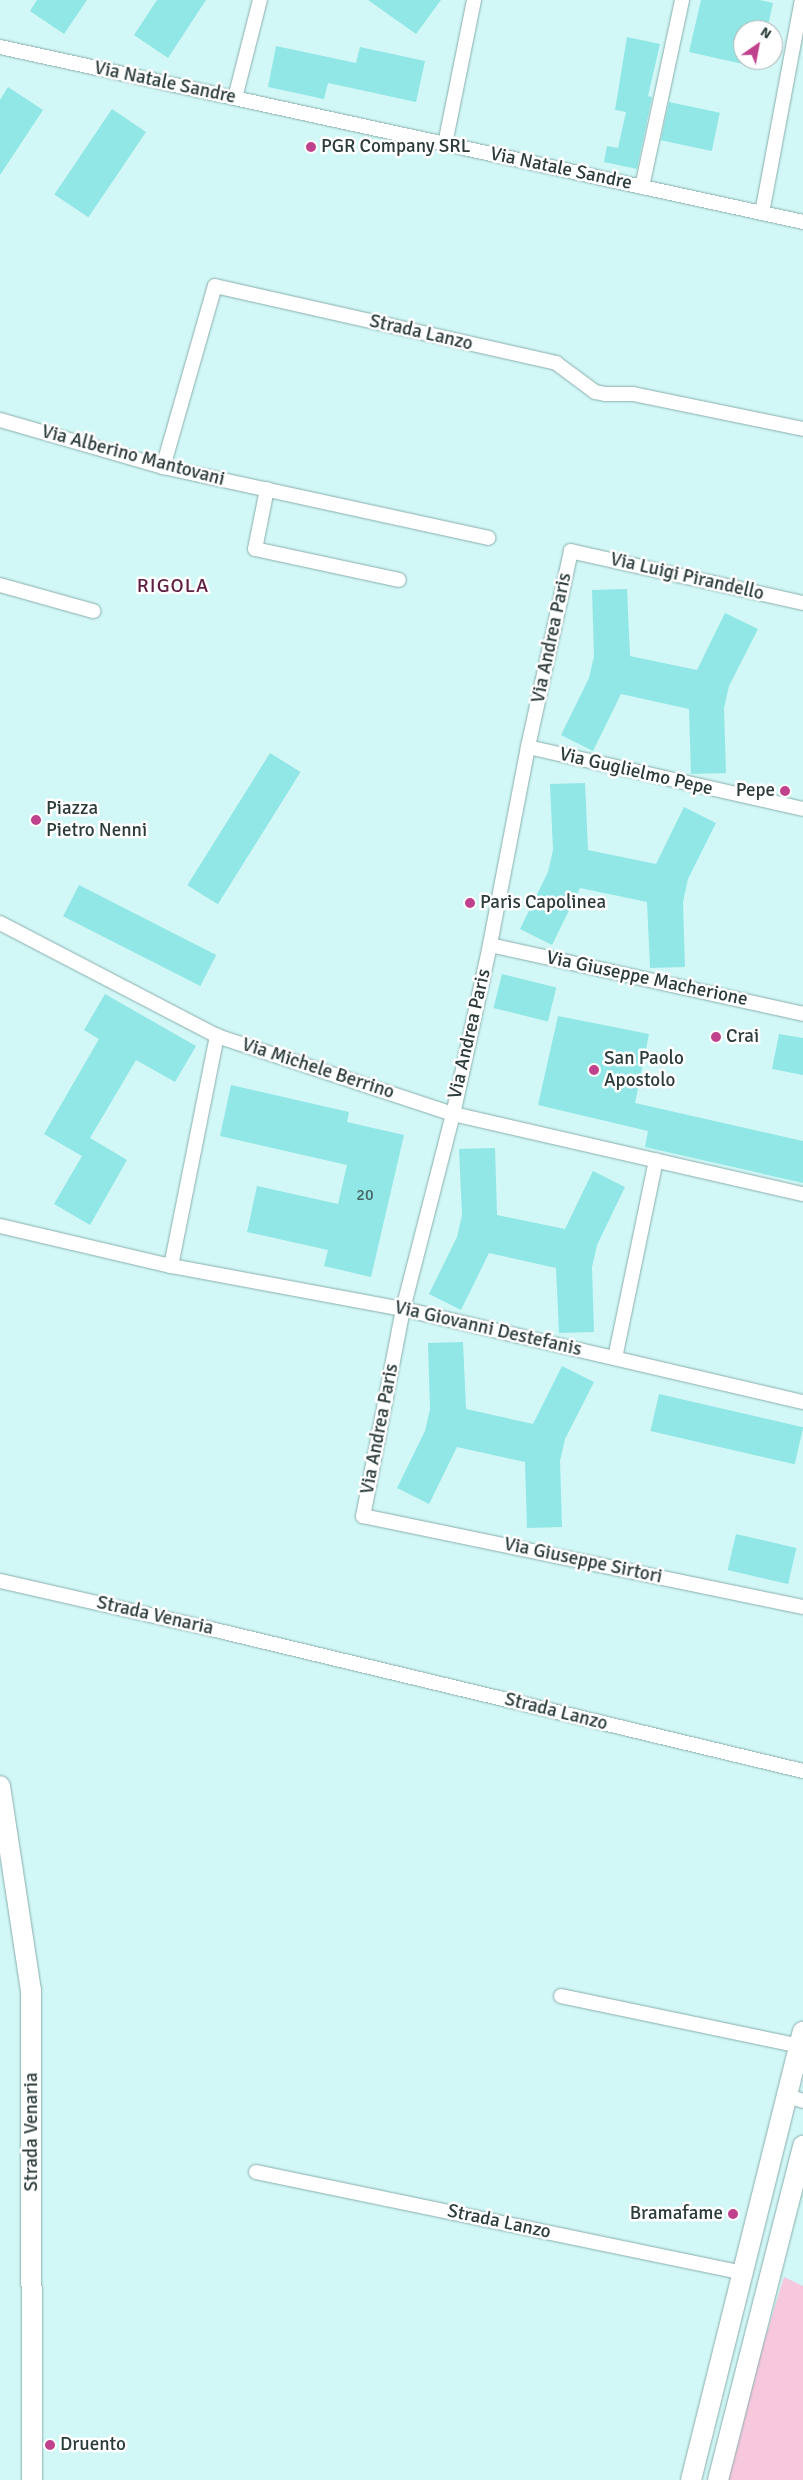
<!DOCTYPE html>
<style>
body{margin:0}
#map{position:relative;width:803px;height:2480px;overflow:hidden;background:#d1f7f6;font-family:Signika,sans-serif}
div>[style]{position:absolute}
.green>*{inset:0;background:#f7c7de}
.building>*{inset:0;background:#91e7e6;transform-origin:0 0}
.roads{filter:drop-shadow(0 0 1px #8aaead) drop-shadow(0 0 1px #8aaead)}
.street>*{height:14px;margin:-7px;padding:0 7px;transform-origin:7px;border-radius:7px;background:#fff}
.secondary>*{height:20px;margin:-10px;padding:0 10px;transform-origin:10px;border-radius:10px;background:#fff}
.dots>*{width:14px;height:14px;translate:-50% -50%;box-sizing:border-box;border:2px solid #fff;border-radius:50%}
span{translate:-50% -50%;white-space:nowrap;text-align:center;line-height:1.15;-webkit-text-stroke:5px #fff;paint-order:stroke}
.number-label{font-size:16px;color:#456666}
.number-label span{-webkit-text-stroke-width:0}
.street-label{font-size:19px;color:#2c3b3b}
.poi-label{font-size:19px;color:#2c3b3b}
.left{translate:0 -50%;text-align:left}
.right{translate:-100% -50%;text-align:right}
.neighbourhood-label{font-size:20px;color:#5e2144;letter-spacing:1px}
.north{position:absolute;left:733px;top:20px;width:50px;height:50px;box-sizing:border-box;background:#fff;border:1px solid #abb1b1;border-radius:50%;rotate:33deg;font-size:14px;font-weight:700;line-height:20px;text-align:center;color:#2c3b3b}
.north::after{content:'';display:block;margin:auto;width:18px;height:22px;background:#c0418c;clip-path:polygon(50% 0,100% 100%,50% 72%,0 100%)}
</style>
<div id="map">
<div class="green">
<div style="clip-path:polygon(784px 2277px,803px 2286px,803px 2480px,721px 2480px)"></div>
</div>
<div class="building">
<div style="clip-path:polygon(37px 0,87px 0,64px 34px,30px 11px)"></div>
<div style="clip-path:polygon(157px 0,206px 0,168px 58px,134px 35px)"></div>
<div style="clip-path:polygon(368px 0,441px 0,416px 34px)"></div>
<div style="clip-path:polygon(701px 0,760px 0,773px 3px,767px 30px,743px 30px,743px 64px,689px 52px)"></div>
<div style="clip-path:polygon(627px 37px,660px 44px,648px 96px,652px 97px,637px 169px,604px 162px,607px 146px,618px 148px,626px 112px,615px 110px)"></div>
<div style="clip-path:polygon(276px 46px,356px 63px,360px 47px,425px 61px,416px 102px,328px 83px,324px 99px,268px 87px)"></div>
<div style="clip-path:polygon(8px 87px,43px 110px,0 175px,0 100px)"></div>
<div style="left:669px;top:102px;width:52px;height:39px;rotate:12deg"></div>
<div style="left:112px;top:109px;width:41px;height:103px;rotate:34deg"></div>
<div style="clip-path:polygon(627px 589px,630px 656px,697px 670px,725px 613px,758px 629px,729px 686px,724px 708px,726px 773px,691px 774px,689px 709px,621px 694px,593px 751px,561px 735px,589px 678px,594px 656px,592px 590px)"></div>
<div style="left:270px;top:753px;width:36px;height:156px;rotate:32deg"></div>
<div style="clip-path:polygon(585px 783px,588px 850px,656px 864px,684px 807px,716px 823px,688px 879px,683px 902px,685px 967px,650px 968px,647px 902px,580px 888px,552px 945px,520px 929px,548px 872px,553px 850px,550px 784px)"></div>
<div style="left:79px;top:885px;width:154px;height:35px;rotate:27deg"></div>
<div style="left:502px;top:974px;width:56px;height:35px;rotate:14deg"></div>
<div style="clip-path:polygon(105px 994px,196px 1046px,175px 1082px,136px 1060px,90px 1138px,127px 1160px,90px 1225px,54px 1204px,82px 1156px,44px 1134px,99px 1039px,84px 1030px)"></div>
<div style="clip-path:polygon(558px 1016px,649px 1034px,635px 1103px,803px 1141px,803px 1183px,645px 1147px,648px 1131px,538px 1105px)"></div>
<div style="clip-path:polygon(779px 1034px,803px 1038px,803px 1075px,772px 1069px)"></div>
<div style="clip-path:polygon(231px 1085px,349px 1112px,347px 1122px,404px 1135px,371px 1277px,324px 1266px,328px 1250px,247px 1232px,257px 1186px,338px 1204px,347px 1165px,220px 1136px)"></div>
<div style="clip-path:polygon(495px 1148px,497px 1215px,565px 1229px,593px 1171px,625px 1187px,597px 1245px,592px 1267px,594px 1332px,559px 1333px,556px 1268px,489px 1253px,461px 1310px,429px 1294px,457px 1237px,462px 1215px,459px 1149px)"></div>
<div style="clip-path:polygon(463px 1342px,466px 1409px,533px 1424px,562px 1366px,594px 1382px,565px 1439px,560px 1461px,562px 1527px,527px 1528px,525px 1462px,457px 1447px,429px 1504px,397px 1488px,425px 1431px,430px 1409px,428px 1343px)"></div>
<div style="left:659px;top:1394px;width:148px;height:38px;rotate:13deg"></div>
<div style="left:736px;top:1534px;width:62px;height:37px;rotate:13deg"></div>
</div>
<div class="roads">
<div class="street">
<div style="left:0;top:47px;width:822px;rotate:12.29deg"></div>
<div style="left:235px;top:98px;width:101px;rotate:-75.7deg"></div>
<div style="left:445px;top:144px;width:147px;rotate:-78.6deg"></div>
<div style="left:642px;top:187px;width:191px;rotate:-77.9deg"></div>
<div style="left:762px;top:213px;width:217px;rotate:-79.4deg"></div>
<div style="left:0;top:420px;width:170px;rotate:16.1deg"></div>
<div style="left:163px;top:467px;width:333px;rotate:12.3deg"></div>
<div style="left:163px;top:467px;width:188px;rotate:-74deg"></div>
<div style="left:215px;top:286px;width:350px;rotate:12.7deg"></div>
<div style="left:556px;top:363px;width:49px;rotate:36.6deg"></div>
<div style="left:595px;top:392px;width:10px;rotate:11deg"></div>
<div style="left:605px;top:394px;width:28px"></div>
<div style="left:633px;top:394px;width:174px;rotate:11.6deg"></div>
<div style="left:267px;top:489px;width:61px;rotate:101.3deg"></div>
<div style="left:255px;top:549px;width:147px;rotate:12.1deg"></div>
<div style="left:0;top:585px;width:97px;rotate:15.6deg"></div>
<div style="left:803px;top:603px;width:238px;rotate:-167.4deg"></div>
<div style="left:571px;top:551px;width:201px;rotate:102.4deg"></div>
<div style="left:528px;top:747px;width:202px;rotate:100.9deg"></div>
<div style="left:490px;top:945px;width:173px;rotate:102.3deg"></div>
<div style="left:453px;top:1114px;width:201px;rotate:104.4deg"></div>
<div style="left:403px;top:1309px;width:211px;rotate:100.9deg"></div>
<div style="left:363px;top:1516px;width:449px;rotate:11.7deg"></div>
<div style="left:528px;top:747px;width:282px;rotate:12.7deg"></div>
<div style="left:0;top:923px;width:245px;rotate:27.5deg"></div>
<div style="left:217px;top:1036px;width:249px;rotate:18.3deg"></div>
<div style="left:453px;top:1114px;width:359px;rotate:12.9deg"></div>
<div style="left:490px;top:945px;width:321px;rotate:12.4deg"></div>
<div style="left:0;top:1226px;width:176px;rotate:13.2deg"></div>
<div style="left:171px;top:1266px;width:236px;rotate:10.5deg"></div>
<div style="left:403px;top:1309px;width:411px;rotate:13.1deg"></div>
<div style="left:171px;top:1266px;width:235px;rotate:-78.7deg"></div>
<div style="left:615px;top:1358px;width:202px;rotate:-78.3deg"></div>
<div style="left:0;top:1581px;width:212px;rotate:12.8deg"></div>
<div style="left:207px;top:1628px;width:613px;rotate:13.49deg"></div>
<div style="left:561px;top:1996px;width:244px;rotate:11.8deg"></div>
<div style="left:788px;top:2096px;width:16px;rotate:18deg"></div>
<div style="left:256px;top:2172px;width:496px;rotate:11.7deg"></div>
</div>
<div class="secondary">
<div style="left:0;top:1786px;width:206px;rotate:81.4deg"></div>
<div style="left:31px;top:1990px;width:490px;rotate:89.9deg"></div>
<div style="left:691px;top:2480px;width:462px;rotate:-76deg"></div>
<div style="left:718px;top:2480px;width:345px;rotate:-75.7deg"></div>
</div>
</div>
<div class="dots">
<div style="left:311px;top:147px;background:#c0418c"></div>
<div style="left:785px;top:791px;background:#c0418c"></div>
<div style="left:36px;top:820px;background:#c0418c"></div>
<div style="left:470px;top:903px;background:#c0418c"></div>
<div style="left:716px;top:1037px;background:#c0418c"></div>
<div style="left:594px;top:1070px;background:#c0418c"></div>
<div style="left:733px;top:2214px;background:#c0418c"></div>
<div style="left:50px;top:2445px;background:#c0418c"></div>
</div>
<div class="number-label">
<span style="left:365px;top:1195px">20</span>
</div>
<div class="street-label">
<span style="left:165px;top:83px;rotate:12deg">Via Natale Sandre</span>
<span style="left:561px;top:169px;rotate:12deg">Via Natale Sandre</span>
<span style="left:421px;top:333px;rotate:13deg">Strada Lanzo</span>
<span style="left:133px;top:456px;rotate:15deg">Via Alberino Mantovani</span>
<span style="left:687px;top:577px;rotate:13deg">Via Luigi Pirandello</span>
<span style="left:552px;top:638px;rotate:-78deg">Via Andrea Paris</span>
<span style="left:636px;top:772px;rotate:13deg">Via Guglielmo Pepe</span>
<span style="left:647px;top:979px;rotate:12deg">Via Giuseppe Macherione</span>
<span style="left:470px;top:1034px;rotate:-77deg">Via Andrea Paris</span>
<span style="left:318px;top:1069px;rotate:18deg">Via Michele Berrino</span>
<span style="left:488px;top:1329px;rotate:13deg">Via Giovanni Destefanis</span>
<span style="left:380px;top:1429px;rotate:-79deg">Via Andrea Paris</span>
<span style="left:583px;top:1561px;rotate:12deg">Via Giuseppe Sirtori</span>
<span style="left:155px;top:1616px;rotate:13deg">Strada Venaria</span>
<span style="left:556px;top:1712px;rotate:14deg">Strada Lanzo</span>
<span style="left:32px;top:2132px;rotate:-90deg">Strada Venaria</span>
<span style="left:499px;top:2222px;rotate:12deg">Strada Lanzo</span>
</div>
<div class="poi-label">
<span class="left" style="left:321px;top:147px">PGR Company SRL</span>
<span class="right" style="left:775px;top:791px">Pepe</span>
<span class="left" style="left:46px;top:820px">Piazza<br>Pietro Nenni</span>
<span class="left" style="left:480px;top:903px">Paris Capolinea</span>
<span class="left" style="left:726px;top:1037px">Crai</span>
<span class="left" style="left:604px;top:1070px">San Paolo<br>Apostolo</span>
<span class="right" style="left:723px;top:2214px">Bramafame</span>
<span class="left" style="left:60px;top:2445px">Druento</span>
</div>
<div class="neighbourhood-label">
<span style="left:173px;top:585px">RIGOLA</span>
</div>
<div class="north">N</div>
</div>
